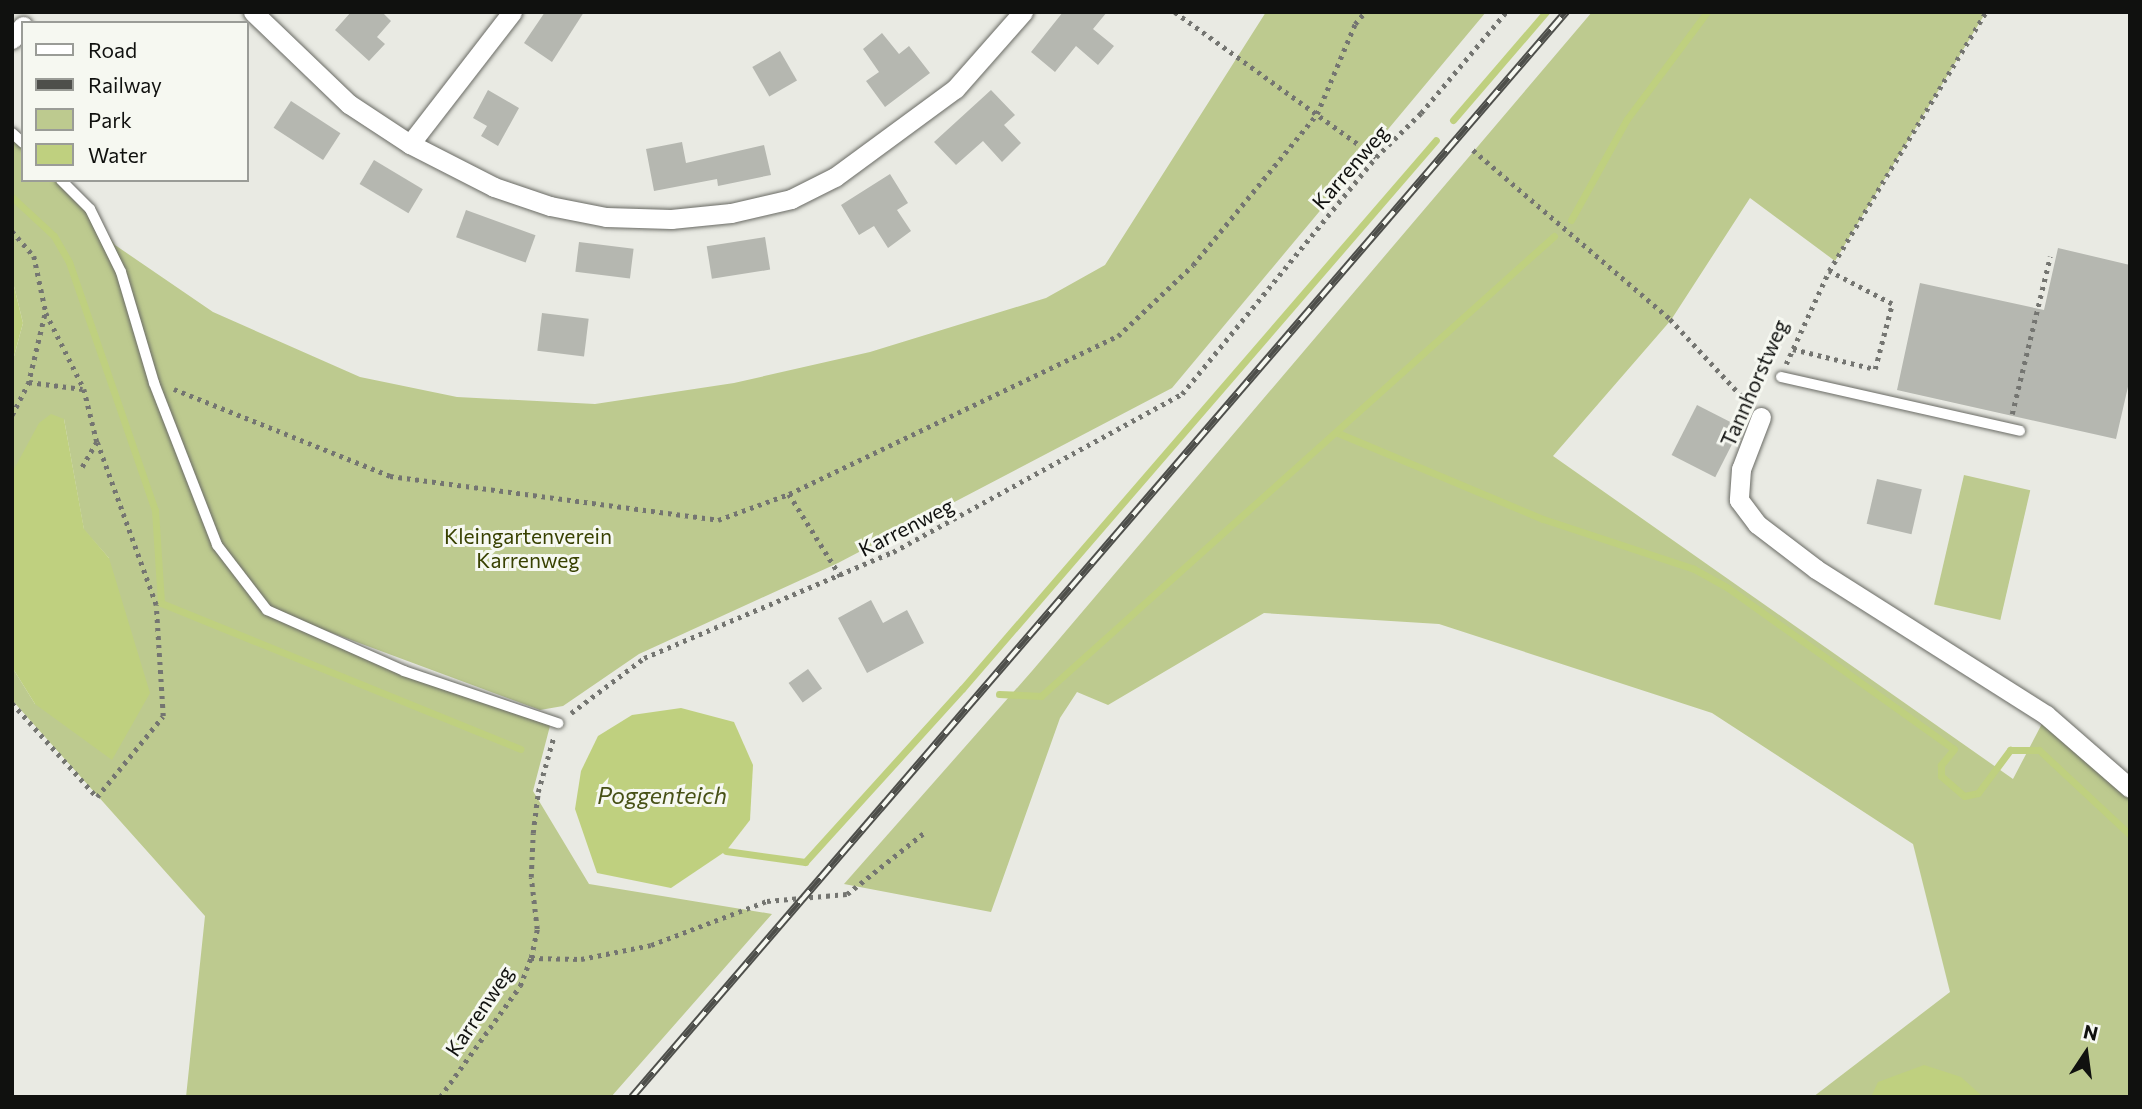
<!DOCTYPE html>
<style>
body{margin:0}
#map{position:relative;width:2142px;height:1109px;overflow:hidden;background:#e9eae3;font-family:Commissioner,sans-serif}
div>[style]{position:absolute}
.green>*{inset:0;background:#bdca8f;transform-origin:0 0}
.water>*{inset:0;background:#bfd07f}
.stream>*{height:7px;margin:-3.5px;padding:0 3.5px;transform-origin:3.5px;border-radius:3.5px;background:#bfd07f}
.building>*{inset:0;background:#b5b7b0;transform-origin:0 0}
.path>*{height:4.5px;margin-top:-2.25px;transform-origin:0;background:repeating-linear-gradient(90deg,#747571 0 3.5px,transparent 0 8.5px)}
.roads{filter:drop-shadow(0 0 2px #696a64) drop-shadow(0 0 2px #696a64)}
.lane>*{height:10px;margin:-5px;padding:0 5px;transform-origin:5px;border-radius:5px;background:#fff}
.street>*{height:19px;margin:-9.5px;padding:0 9.5px;transform-origin:9.5px;border-radius:9.5px;background:#fff}
.rail>*{height:8px;margin-top:-4px;transform-origin:0;background:repeating-linear-gradient(90deg,#f6f8f1 0 16px,#4e4f4b 0 32px);box-sizing:border-box;border-block:2px solid #4e4f4b}
span{translate:-50% -50%;white-space:nowrap;text-align:center;line-height:1.15;-webkit-text-stroke:6px #f6f8f1;paint-order:stroke}
.street-label{font-size:21px;color:#10110f}
.park-label{font-size:21px;color:#384101}
.water-label{font-size:23px;color:#475116;font-style:italic}
.frame{position:absolute;inset:0;border:14px solid #10110f;pointer-events:none}
.legend{position:absolute;left:21px;top:21px;width:228px;height:161px;box-sizing:border-box;background:#f6f8f1;border:2px solid #9a9c97;margin:0;padding:9px 12px;list-style:none;font-size:21px;color:#10110f}
.legend li{display:flex;align-items:center;gap:14px;height:35px}
.legend b{width:35px;border:2px solid #9a9c97}
.north{position:absolute;left:2051px;top:1018px;width:70px;height:70px;-webkit-text-stroke:5px #f6f8f1;paint-order:stroke;rotate:13deg;font-size:19px;font-weight:700;line-height:28px;text-align:center;color:#10110f}
.north::after{content:'';display:block;margin:auto;width:24px;height:32px;background:#10110f;clip-path:polygon(50% 0,100% 100%,50% 72%,0 100%)}
</style>
<div id="map">
<div class="green">
<div style="clip-path:polygon(1266px 12px,1486px 12px,1172px 388px,838px 563px,639px 654px,563px 706px,540px 710px,281px 614px,405px 671px,551px 722px,533px 791px,589px 884px,772px 914px,611px 1097px,186px 1097px,205px 916px,12px 700px,12px 667px,35px 704px,109px 558px,84px 530px,64px 419px,12px 473px,12px 364px,23px 323px,12px 278px,12px 133px,23px 144px,23px 180px,60px 180px,90px 209px,115px 245px,213px 312px,360px 377px,457px 397px,595px 404px,734px 383px,870px 352px,1046px 298px,1105px 265px)"></div>
<div style="clip-path:polygon(1592px 12px,1986px 12px,1835px 261px,1750px 198px,1671px 320px,1553px 456px,2013px 779px,2046px 716px,2130px 789px,2130px 1097px,1813px 1097px,1950px 992px,1913px 844px,1712px 713px,1439px 624px,1264px 613px,1108px 705px,1077px 692px,1060px 718px,991px 912px,844px 884px,1032px 671px)"></div>
<div style="left:1964px;top:475px;width:68px;height:133px;rotate:13deg"></div>
</div>
<div class="water">
<div style="clip-path:polygon(12px 278px,23px 323px,12px 364px)"></div>
<div style="clip-path:polygon(51px 414px,64px 419px,84px 529px,109px 558px,150px 693px,112px 760px,35px 704px,12px 667px,12px 473px,39px 423px)"></div>
<div style="clip-path:polygon(681px 708px,734px 722px,753px 765px,750px 820px,726px 851px,671px 888px,597px 873px,575px 809px,581px 771px,598px 736px,632px 715px)"></div>
<div style="clip-path:polygon(1924px 1065px,1961px 1077px,1983px 1097px,1871px 1097px,1878px 1082px)"></div>
</div>
<div class="stream">
<div style="left:1453px;top:120px;width:143px;rotate:-49.3deg"></div>
<div style="left:12px;top:197px;width:57px;rotate:42.9deg"></div>
<div style="left:54px;top:236px;width:30px;rotate:60deg"></div>
<div style="left:69px;top:262px;width:262px;rotate:70.9deg"></div>
<div style="left:155px;top:510px;width:93px;rotate:86.3deg"></div>
<div style="left:161px;top:603px;width:388px;rotate:22.1deg"></div>
<div style="left:1571px;top:220px;width:115px;rotate:-61deg"></div>
<div style="left:1627px;top:119px;width:134px;rotate:-53.2deg"></div>
<div style="left:1338px;top:433px;width:222px;rotate:22.8deg"></div>
<div style="left:1543px;top:519px;width:159px;rotate:18.3deg"></div>
<div style="left:1694px;top:569px;width:39px;rotate:29deg"></div>
<div style="left:1728px;top:588px;width:277px;rotate:35.5deg"></div>
<div style="left:1954px;top:749px;width:21px;rotate:129deg"></div>
<div style="left:1941px;top:765px;width:11px;rotate:90deg"></div>
<div style="left:1941px;top:776px;width:30px;rotate:41deg"></div>
<div style="left:1964px;top:796px;width:14px;rotate:-12deg"></div>
<div style="left:1978px;top:793px;width:54px;rotate:-53.3deg"></div>
<div style="left:2010px;top:750px;width:29px"></div>
<div style="left:2039px;top:750px;width:125px;rotate:43deg"></div>
<div style="left:999px;top:694px;width:42px;rotate:2.7deg"></div>
<div style="left:1041px;top:696px;width:689px;rotate:-41.88deg"></div>
<div style="left:726px;top:851px;width:80px;rotate:7.9deg"></div>
<div style="left:805px;top:862px;width:234px;rotate:-47.8deg"></div>
<div style="left:962px;top:689px;width:725px;rotate:-49.19deg"></div>
</div>
<div class="building">
<div style="clip-path:polygon(351px 12px,382px 12px,391px 21px,377px 37px,385px 44px,369px 61px,335px 30px)"></div>
<div style="clip-path:polygon(545px 12px,584px 12px,552px 62px,524px 43px)"></div>
<div style="clip-path:polygon(1063px 12px,1107px 12px,1093px 29px,1114px 46px,1098px 65px,1076px 46px,1055px 72px,1031px 52px)"></div>
<div style="clip-path:polygon(882px 33px,899px 54px,909px 46px,930px 73px,885px 107px,866px 81px,879px 72px,863px 49px)"></div>
<div style="left:780px;top:51px;width:34px;height:32px;rotate:60deg"></div>
<div style="clip-path:polygon(488px 90px,519px 108px,498px 146px,481px 136px,487px 126px,473px 118px)"></div>
<div style="clip-path:polygon(991px 90px,1015px 115px,1004px 125px,1021px 143px,1002px 162px,983px 141px,956px 165px,934px 142px)"></div>
<div style="left:291px;top:101px;width:59px;height:32px;rotate:33deg"></div>
<div style="clip-path:polygon(682px 142px,686px 163px,764px 145px,771px 175px,718px 186px,717px 179px,654px 191px,646px 149px)"></div>
<div style="left:374px;top:160px;width:57px;height:28px;rotate:31deg"></div>
<div style="clip-path:polygon(890px 174px,908px 203px,897px 210px,911px 231px,888px 248px,874px 226px,859px 235px,841px 205px)"></div>
<div style="left:466px;top:210px;width:74px;height:29px;rotate:20deg"></div>
<div style="left:765px;top:237px;width:33px;height:59px;rotate:81deg"></div>
<div style="left:579px;top:242px;width:55px;height:30px;rotate:7deg"></div>
<div style="clip-path:polygon(2058px 248px,2130px 265px,2130px 378px,2116px 439px,1897px 390px,1920px 283px,2044px 310px)"></div>
<div style="left:542px;top:313px;width:47px;height:38px;rotate:7deg"></div>
<div style="left:1697px;top:405px;width:49px;height:56px;rotate:27deg"></div>
<div style="left:1877px;top:479px;width:46px;height:46px;rotate:13deg"></div>
<div style="clip-path:polygon(871px 600px,883px 623px,907px 610px,924px 643px,867px 673px,838px 618px)"></div>
<div style="left:808px;top:669px;width:24px;height:24px;rotate:54deg"></div>
</div>
<div class="path">
<div style="left:1175px;top:12px;width:248px;rotate:35.8deg"></div>
<div style="left:1473px;top:150px;width:260px;rotate:40.6deg"></div>
<div style="left:1670px;top:319px;width:113px;rotate:47.1deg"></div>
<div style="left:12px;top:231px;width:33px;rotate:49deg"></div>
<div style="left:34px;top:256px;width:58px;rotate:78.1deg"></div>
<div style="left:46px;top:313px;width:85px;rotate:63.4deg"></div>
<div style="left:84px;top:389px;width:55px;rotate:76.2deg"></div>
<div style="left:97px;top:442px;width:32px;rotate:120deg"></div>
<div style="left:45px;top:315px;width:69px;rotate:103.4deg"></div>
<div style="left:29px;top:382px;width:54px;rotate:7.4deg"></div>
<div style="left:1793px;top:349px;width:84px;rotate:13.7deg"></div>
<div style="left:1875px;top:369px;width:67px;rotate:-75.3deg"></div>
<div style="left:1892px;top:304px;width:71px;rotate:-152.4deg"></div>
<div style="left:1786px;top:364px;width:102px;rotate:-65.2deg"></div>
<div style="left:1829px;top:271px;width:303px;rotate:-58.8deg"></div>
<div style="left:174px;top:389px;width:233px;rotate:21.9deg"></div>
<div style="left:390px;top:476px;width:331px;rotate:7.6deg"></div>
<div style="left:718px;top:520px;width:76px;rotate:-20.1deg"></div>
<div style="left:789px;top:494px;width:365px;rotate:-25.7deg"></div>
<div style="left:1118px;top:336px;width:103px;rotate:-43.4deg"></div>
<div style="left:1193px;top:265px;width:195px;rotate:-50.6deg"></div>
<div style="left:1317px;top:114px;width:98px;rotate:-67.1deg"></div>
<div style="left:1355px;top:24px;width:16px;rotate:-50deg"></div>
<div style="left:2012px;top:414px;width:162px;rotate:-76.4deg"></div>
<div style="left:12px;top:415px;width:37px;rotate:-63deg"></div>
<div style="left:789px;top:494px;width:98px;rotate:57.9deg"></div>
<div style="left:12px;top:703px;width:127px;rotate:47.9deg"></div>
<div style="left:97px;top:797px;width:104px;rotate:-50.8deg"></div>
<div style="left:163px;top:716px;width:111px;rotate:-93.6deg"></div>
<div style="left:156px;top:605px;width:173px;rotate:-109.9deg"></div>
<div style="left:571px;top:713px;width:91px;rotate:-37deg"></div>
<div style="left:644px;top:658px;width:271px;rotate:-23.1deg"></div>
<div style="left:893px;top:552px;width:329px;rotate:-28.7deg"></div>
<div style="left:1182px;top:394px;width:306px;rotate:-50.7deg"></div>
<div style="left:1376px;top:157px;width:63px;rotate:-44.4deg"></div>
<div style="left:1421px;top:113px;width:132px;rotate:-49.9deg"></div>
<div style="left:531px;top:958px;width:50px;rotate:1.1deg"></div>
<div style="left:581px;top:959px;width:71px;rotate:-11.3deg"></div>
<div style="left:651px;top:945px;width:124px;rotate:-20.8deg"></div>
<div style="left:767px;top:901px;width:80px;rotate:-5deg"></div>
<div style="left:847px;top:894px;width:100px;rotate:-38.5deg"></div>
<div style="left:440px;top:1097px;width:137px;rotate:-54.2deg"></div>
<div style="left:520px;top:986px;width:30px;rotate:-69deg"></div>
<div style="left:531px;top:958px;width:30px;rotate:-78deg"></div>
<div style="left:537px;top:929px;width:52px;rotate:-96.6deg"></div>
<div style="left:531px;top:877px;width:44px;rotate:-87.4deg"></div>
<div style="left:533px;top:833px;width:41px;rotate:-83deg"></div>
<div style="left:538px;top:792px;width:58px;rotate:-74.1deg"></div>
</div>
<div class="roads">
<div class="lane">
<div style="left:12px;top:133px;width:15px;rotate:42deg"></div>
<div style="left:61px;top:180px;width:41px;rotate:45deg"></div>
<div style="left:90px;top:209px;width:70px;rotate:63.8deg"></div>
<div style="left:121px;top:272px;width:116px;rotate:73.4deg"></div>
<div style="left:154px;top:383px;width:174px;rotate:68.7deg"></div>
<div style="left:217px;top:545px;width:82px;rotate:52.4deg"></div>
<div style="left:267px;top:610px;width:150px;rotate:24deg"></div>
<div style="left:404px;top:671px;width:163px;rotate:18.7deg"></div>
<div style="left:1781px;top:377px;width:245px;rotate:12.7deg"></div>
</div>
<div class="street">
<div style="left:253px;top:12px;width:133px;rotate:43.8deg"></div>
<div style="left:349px;top:104px;width:73px;rotate:33.3deg"></div>
<div style="left:410px;top:144px;width:94px;rotate:27.1deg"></div>
<div style="left:494px;top:187px;width:59px;rotate:18.7deg"></div>
<div style="left:550px;top:206px;width:57px;rotate:11.1deg"></div>
<div style="left:606px;top:217px;width:65px;rotate:1.8deg"></div>
<div style="left:671px;top:219px;width:60px;rotate:-5.7deg"></div>
<div style="left:731px;top:213px;width:62px;rotate:-13.1deg"></div>
<div style="left:791px;top:199px;width:49px;rotate:-26.6deg"></div>
<div style="left:835px;top:177px;width:149px;rotate:-36.3deg"></div>
<div style="left:955px;top:89px;width:103px;rotate:-48.6deg"></div>
<div style="left:12px;top:39px;width:17px;rotate:-50deg"></div>
<div style="left:410px;top:144px;width:167px;rotate:-52.3deg"></div>
<div style="left:1761px;top:417px;width:56px;rotate:111deg"></div>
<div style="left:1741px;top:469px;width:31px;rotate:94deg"></div>
<div style="left:1739px;top:500px;width:30px;rotate:53deg"></div>
<div style="left:1757px;top:524px;width:74px;rotate:37.3deg"></div>
<div style="left:1816px;top:569px;width:272px;rotate:32.4deg"></div>
<div style="left:2046px;top:715px;width:111px;rotate:41deg"></div>
</div>
</div>
<div class="rail">
<div style="left:632px;top:1097px;width:1432px;rotate:-49.28deg"></div>
</div>
<div class="street-label">
<span style="left:1350px;top:167px;rotate:-49deg">Karrenweg</span>
<span style="left:1754px;top:383px;rotate:-66deg">Tannhorstweg</span>
<span style="left:906px;top:527px;rotate:-27deg">Karrenweg</span>
<span style="left:479px;top:1011px;rotate:-56deg">Karrenweg</span>
</div>
<div class="park-label">
<span style="left:528px;top:548px">Kleingartenverein<br>Karrenweg</span>
</div>
<div class="water-label">
<span style="left:662px;top:795px">Poggenteich</span>
</div>
<div class="frame"></div>
<ul class="legend">
<li><b style="height:9px;background:#fff"></b>Road</li>
<li><b style="height:9px;background:#4e4f4b"></b>Railway</li>
<li><b style="height:19px;background:#bdca8f"></b>Park</li>
<li><b style="height:19px;background:#bfd07f"></b>Water</li>
</ul>
<div class="north">N</div>
</div>
